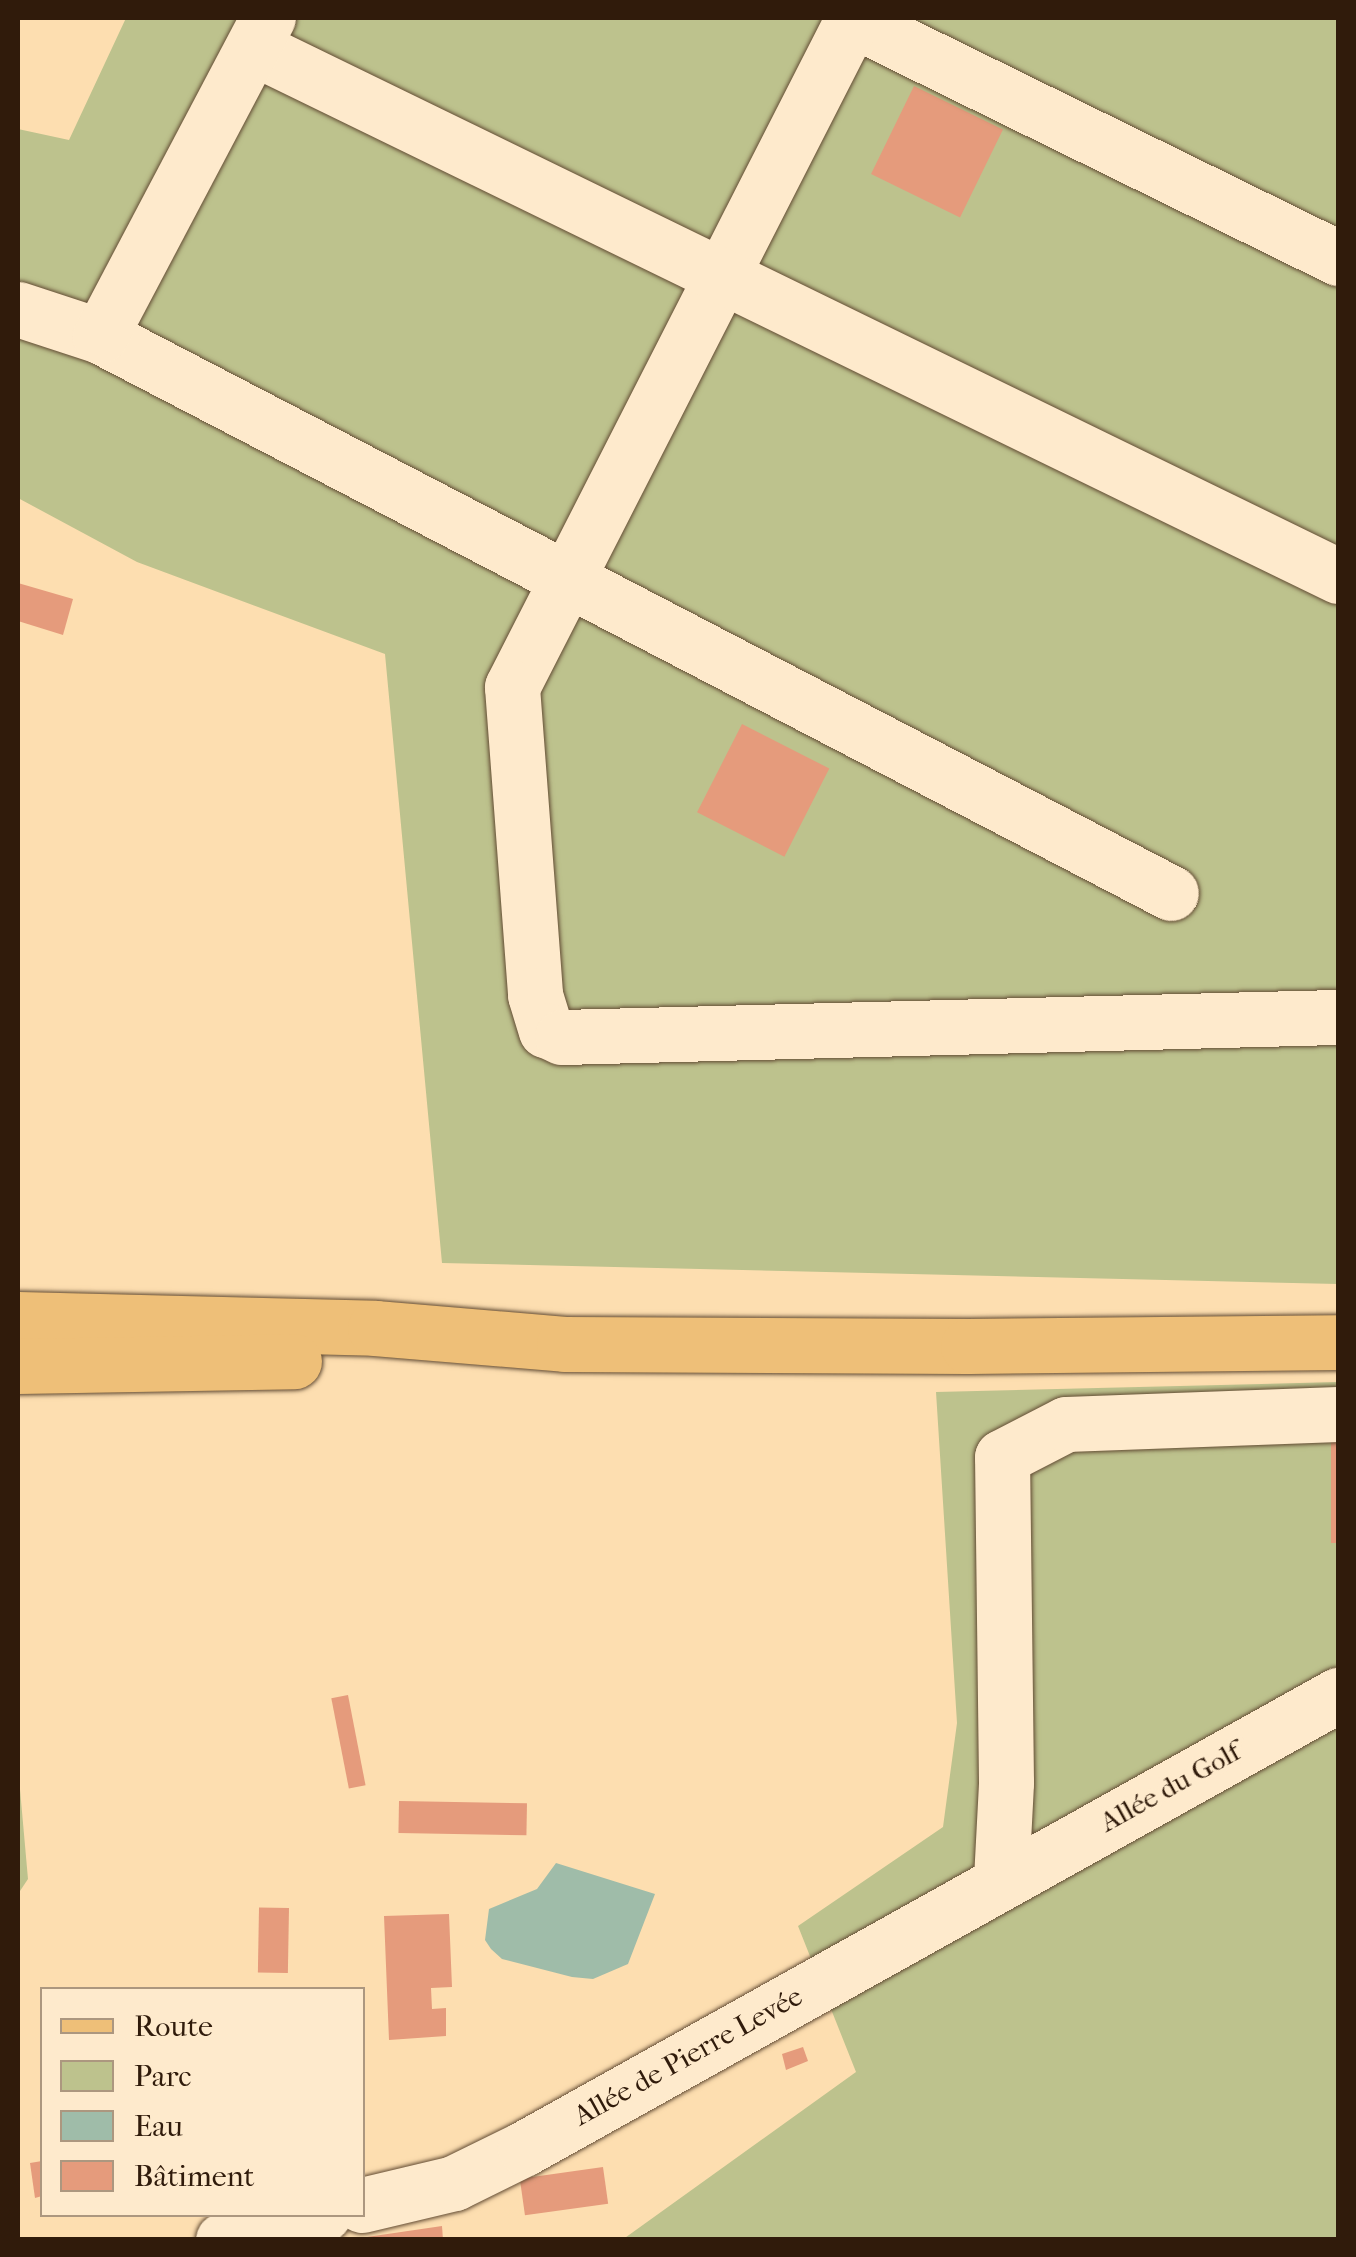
<!DOCTYPE html>
<meta charset="utf-8">
<style>
body{margin:0}
#map{position:relative;width:1356px;height:2257px;overflow:hidden;background:#fddeb0;font-family:"IM FELL French Canon",serif}
div>[style]{position:absolute}
.green>*{inset:0;background:#bdc28d}
.water>*{inset:0;background:#9fbca9}
.building>*{inset:0;background:#e59b7c;transform-origin:0 0}
.roads{filter:drop-shadow(0 0 2px #634c34) drop-shadow(0 0 2px #634c34)}
.minor>*{height:55px;margin:-27.5px;padding:0 27.5px;transform-origin:27.5px;border-radius:27.5px;background:#feeacc}
.major>*{height:55px;margin:-27.5px;padding:0 27.5px;transform-origin:27.5px;border-radius:27.5px;background:#eebf78}
span{translate:-50% -50%;white-space:nowrap;text-align:center;line-height:1.15;-webkit-text-stroke:9px #feeacc;paint-order:stroke}
.street-label{font-size:28px;color:#301b0b}
.frame{position:absolute;inset:0;border:20px solid #301b0b;pointer-events:none}
.legend{position:absolute;left:40px;top:1987px;width:325px;height:230px;box-sizing:border-box;background:#feeacc;border:2px solid #ac977f;margin:0;padding:12px 18px;list-style:none;font-size:30px;color:#301b0b}
.legend li{display:flex;align-items:center;gap:20px;height:50px}
.legend b{width:50px;border:2px solid #ac977f}
</style>
<div id="map">
<div class="green">
<div style="clip-path:polygon(126px 18px,1338px 18px,1338px 1284px,442px 1263px,385px 654px,137px 562px,18px 498px,18px 129px,69px 140px)"></div>
<div style="clip-path:polygon(1338px 1382px,1338px 2239px,622px 2240px,856px 2072px,798px 1926px,943px 1827px,957px 1723px,936px 1392px)"></div>
<div style="clip-path:polygon(18px 1767px,28px 1879px,18px 1894px)"></div>
</div>
<div class="water">
<div style="clip-path:polygon(556px 1863px,655px 1894px,628px 1964px,593px 1979px,572px 1977px,502px 1959px,491px 1949px,485px 1940px,489px 1909px,537px 1889px)"></div>
</div>
<div class="building">
<div style="left:914px;top:86px;width:99px;height:98px;rotate:26deg"></div>
<div style="clip-path:polygon(18px 583px,73px 599px,63px 635px,18px 621px)"></div>
<div style="left:742px;top:724px;width:98px;height:99px;rotate:27deg"></div>
<div style="left:1331px;top:1430px;width:7px;height:113px"></div>
<div style="left:348px;top:1695px;width:92px;height:17px;rotate:79deg"></div>
<div style="left:399px;top:1801px;width:128px;height:32px;rotate:1deg"></div>
<div style="left:289px;top:1908px;width:65px;height:30px;rotate:91deg"></div>
<div style="clip-path:polygon(449px 1914px,452px 1987px,431px 1988px,432px 2009px,446px 2008px,446px 2036px,389px 2040px,384px 1916px)"></div>
<div style="clip-path:polygon(803px 2047px,808px 2061px,786px 2070px,782px 2054px)"></div>
<div style="clip-path:polygon(42px 2161px,42px 2196px,35px 2198px,30px 2163px)"></div>
<div style="left:603px;top:2167px;width:37px;height:84px;rotate:82deg"></div>
<div style="clip-path:polygon(442px 2226px,443px 2240px,367px 2240px,367px 2237px)"></div>
</div>
<div class="roads">
<div class="minor">
<div style="left:849px;top:18px;width:545px;rotate:26.14deg"></div>
<div style="left:853px;top:18px;width:751px;rotate:117.01deg"></div>
<div style="left:512px;top:687px;width:309px;rotate:85.7deg"></div>
<div style="left:535px;top:995px;width:37px;rotate:73deg"></div>
<div style="left:546px;top:1030px;width:17px;rotate:24deg"></div>
<div style="left:562px;top:1037px;width:776px;rotate:-1.48deg"></div>
<div style="left:254px;top:48px;width:1206px;rotate:25.97deg"></div>
<div style="left:18px;top:309px;width:86px;rotate:18.2deg"></div>
<div style="left:100px;top:336px;width:1207px;rotate:27.48deg"></div>
<div style="left:100px;top:336px;width:360px;rotate:-62.2deg"></div>
<div style="left:1001px;top:1879px;width:97px;rotate:-87deg"></div>
<div style="left:1006px;top:1782px;width:325px;rotate:-90.7deg"></div>
<div style="left:1002px;top:1457px;width:72px;rotate:-27.3deg"></div>
<div style="left:1066px;top:1424px;width:272px;rotate:-2.1deg"></div>
<div style="left:362px;top:2205px;width:95px;rotate:-13.4deg"></div>
<div style="left:454px;top:2183px;width:79px;rotate:-26.2deg"></div>
<div style="left:525px;top:2148px;width:931px;rotate:-29.13deg"></div>
<div style="left:223px;top:2240px;width:104px;rotate:-14.4deg"></div>
</div>
<div class="major">
<div style="left:18px;top:1319px;width:357px;rotate:1.4deg"></div>
<div style="left:375px;top:1328px;width:190px;rotate:4.8deg"></div>
<div style="left:564px;top:1344px;width:404px;rotate:0.3deg"></div>
<div style="left:968px;top:1346px;width:370px;rotate:-0.6deg"></div>
<div style="left:18px;top:1366px;width:276px;rotate:-1deg"></div>
</div>
</div>
<div class="street-label">
<span style="left:1170px;top:1787px;rotate:-29deg">Allée du Golf</span>
<span style="left:688px;top:2056px;rotate:-29deg">Allée de Pierre Levée</span>
</div>
<div class="frame"></div>
<ul class="legend">
<li><b style="height:12px;background:#eebf78"></b>Route</li>
<li><b style="height:28px;background:#bdc28d"></b>Parc</li>
<li><b style="height:28px;background:#9fbca9"></b>Eau</li>
<li><b style="height:28px;background:#e59b7c"></b>Bâtiment</li>
</ul>
</div>
